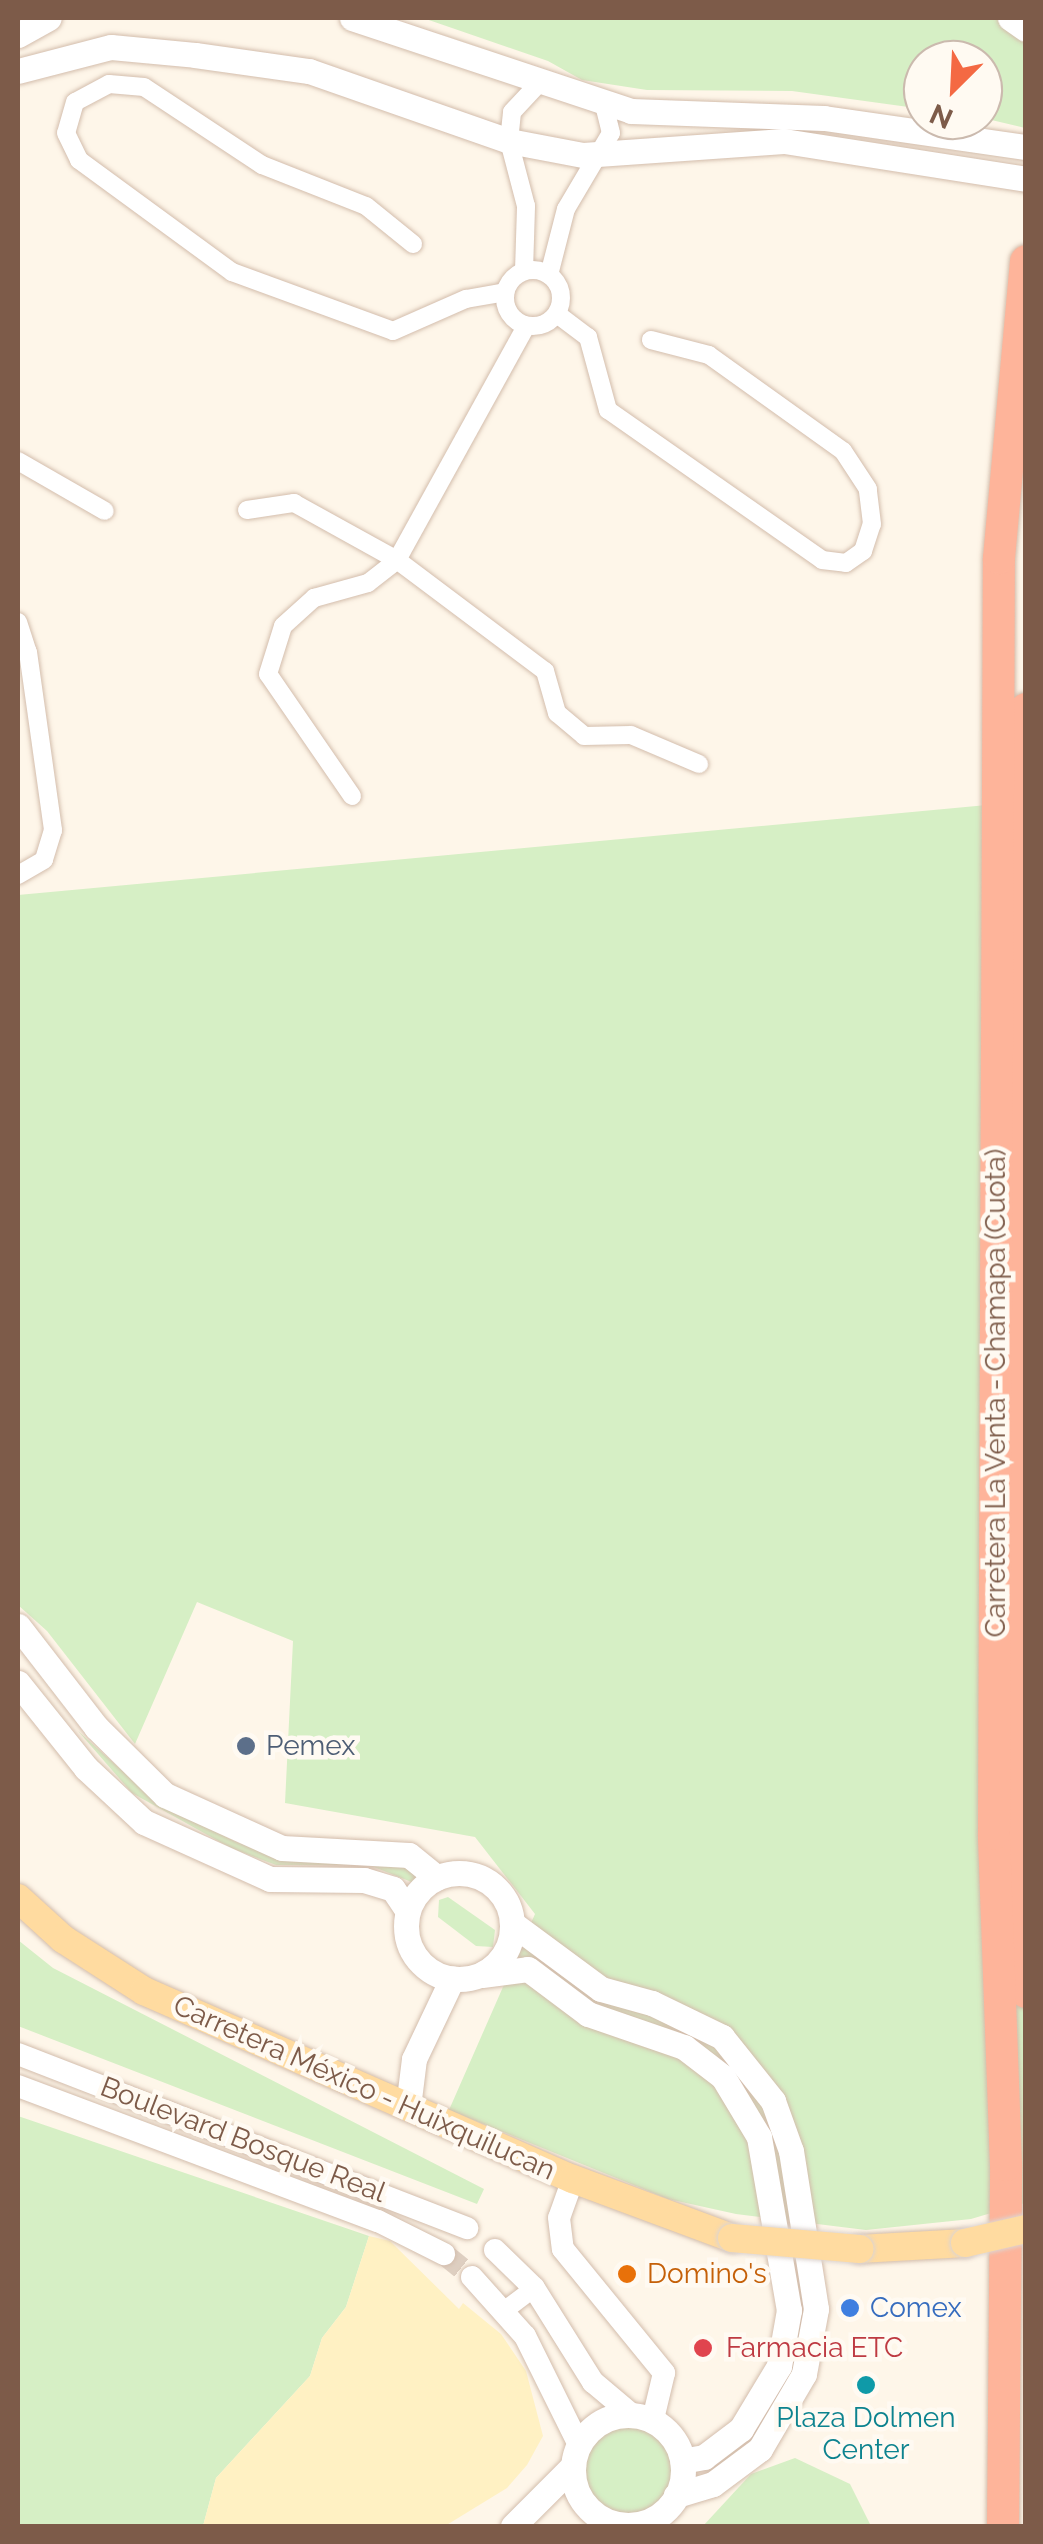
<!DOCTYPE html>
<meta charset="utf-8">
<style>
body{margin:0}
#map{position:relative;width:1043px;height:2544px;overflow:hidden;background:#fef6e9;font-family:Raleway,sans-serif}
div>[style]{position:absolute}
.green>*{inset:0;background:#d6efc5}
.round{border-radius:50%}
.sand>*{inset:0;background:#fff1c3}
.tertiary-tunnel>*{height:22px;margin-top:-11px;transform-origin:0;background:repeating-linear-gradient(90deg,#decfc1 0 22px,transparent 0 33px)}
.roads{filter:drop-shadow(0 0 2px #d3bdac) drop-shadow(0 0 2px #d3bdac)}
.minor>*{height:18px;margin:-9px;padding:0 9px;transform-origin:9px;border-radius:9px;background:#fff}
.minor>.ring{margin:-9px;padding:0;box-sizing:content-box;background:none;border:18px solid #fff;border-radius:50%}
.tertiary>*{height:22px;margin:-11px;padding:0 11px;transform-origin:11px;border-radius:11px;background:#fff}
.secondary>*{height:25px;margin:-12.5px;padding:0 12.5px;transform-origin:12.5px;border-radius:12.5px;background:#fff}
.secondary>.ring{margin:-12.5px;padding:0;box-sizing:content-box;background:none;border:25px solid #fff;border-radius:50%}
.primary>*{height:28px;margin:-14px;padding:0 14px;transform-origin:14px;border-radius:14px;background:#ffdba0}
.motorway>*{height:32px;margin:-16px;padding:0 16px;transform-origin:16px;border-radius:16px;background:#feb49a}
.bridges{filter:drop-shadow(0 0 2px #ddd4d0) drop-shadow(0 0 2px #ddd4d0)}
.primary-bridge>*{height:28px;margin:-14px;padding:0 14px;transform-origin:14px;border-radius:14px;background:#ffdba0}
.dots>*{width:28px;height:28px;translate:-50% -50%;box-sizing:border-box;border:5px solid #fffaf2;border-radius:50%}
span{translate:-50% -50%;white-space:nowrap;text-align:center;line-height:1.15;-webkit-text-stroke:9px #fffaf2;paint-order:stroke}
.street-label{font-size:28px;color:#7d5b49}
.service-label{font-size:28px;color:#4e5e75}
.left{translate:0 -50%;text-align:left}
.food-label{font-size:28px;color:#c56008}
.shop-label{font-size:28px;color:#366cbe}
.health-label{font-size:28px;color:#be3a42}
.culture-label{font-size:28px;color:#0d838f}
.frame{position:absolute;inset:0;border:20px solid #7d5b49;pointer-events:none}
.north{position:absolute;left:903px;top:40px;width:100px;height:100px;box-sizing:border-box;background:#fffaf2;border:2px solid #cbbaae;border-radius:50%;rotate:204deg;font-size:28px;font-weight:700;line-height:40px;text-align:center;color:#7d5b49}
.north::after{content:'';display:block;margin:auto;width:35px;height:45px;background:#f46943;clip-path:polygon(50% 0,100% 100%,50% 72%,0 100%)}
</style>
<div id="map">
<div class="green">
<div style="clip-path:polygon(423px 18px,1025px 18px,1025px 128px,983px 118px,983px 60px,923px 60px,923px 109px,792px 91px,647px 90px,582px 80px,548px 61px)"></div>
<div style="clip-path:polygon(987px 805px,1025px 805px,1025px 2203px,971px 2219px,866px 2230px,736px 2214px,668px 2199px,449px 2110px,535px 1914px,475px 1837px,285px 1803px,293px 1641px,197px 1602px,135px 1744px,47px 1631px,18px 1605px,18px 895px)"></div>
<div style="clip-path:polygon(78px 1731px,157px 1802px,234px 1841px,254px 1849px,404px 1864px,421px 1876px,414px 1883px,369px 1865px,276px 1865px,231px 1848px,132px 1793px)"></div>
<div style="clip-path:polygon(448px 1897px,495px 1930px,493px 1947px,476px 1946px,438px 1917px,439px 1900px)"></div>
<div style="clip-path:polygon(18px 1940px,53px 1968px,484px 2189px,477px 2204px,18px 2026px)"></div>
<div style="clip-path:polygon(18px 2116px,369px 2236px,346px 2307px,322px 2338px,310px 2376px,216px 2478px,203px 2526px,18px 2526px)"></div>
<div class="round" style="left:583px;top:2425px;width:90px;height:90px"></div>
<div style="clip-path:polygon(795px 2458px,850px 2484px,871px 2526px,703px 2526px,751px 2474px)"></div>
</div>
<div class="sand">
<div style="clip-path:polygon(369px 2236px,390px 2241px,459px 2309px,463px 2303px,501px 2334px,526px 2371px,543px 2436px,527px 2465px,507px 2488px,445px 2526px,203px 2526px,216px 2478px,310px 2376px,322px 2338px,346px 2307px)"></div>
</div>
<div class="tertiary-tunnel">
<div style="left:444px;top:2254px;width:36px;rotate:39deg"></div>
</div>
<div class="roads">
<div class="minor">
<div style="left:413px;top:244px;width:60px;rotate:-141deg"></div>
<div style="left:366px;top:206px;width:112px;rotate:-158.5deg"></div>
<div style="left:262px;top:165px;width:141px;rotate:-146.5deg"></div>
<div style="left:144px;top:87px;width:35px;rotate:-175deg"></div>
<div style="left:109px;top:84px;width:38px;rotate:152deg"></div>
<div style="left:75px;top:102px;width:32px;rotate:106deg"></div>
<div style="left:66px;top:133px;width:30px;rotate:64deg"></div>
<div style="left:79px;top:160px;width:190px;rotate:36.2deg"></div>
<div style="left:232px;top:272px;width:171px;rotate:20.1deg"></div>
<div style="left:393px;top:331px;width:80px;rotate:-23.7deg"></div>
<div style="left:466px;top:299px;width:40px;rotate:-10deg"></div>
<div class="ring" style="left:505px;top:270px;width:38px;height:38px"></div>
<div style="left:524px;top:271px;width:65px;rotate:-88.2deg"></div>
<div style="left:526px;top:206px;width:67px;rotate:-104.7deg"></div>
<div style="left:509px;top:141px;width:29px;rotate:-84deg"></div>
<div style="left:512px;top:112px;width:41px;rotate:-47deg"></div>
<div style="left:549px;top:275px;width:68px;rotate:-75.6deg"></div>
<div style="left:566px;top:209px;width:88px;rotate:-59.4deg"></div>
<div style="left:611px;top:133px;width:29px;rotate:-104deg"></div>
<div style="left:557px;top:314px;width:39px;rotate:37deg"></div>
<div style="left:588px;top:337px;width:76px;rotate:74.7deg"></div>
<div style="left:608px;top:410px;width:261px;rotate:35deg"></div>
<div style="left:822px;top:560px;width:24px;rotate:7deg"></div>
<div style="left:846px;top:563px;width:21px;rotate:-35deg"></div>
<div style="left:863px;top:551px;width:28px;rotate:-72deg"></div>
<div style="left:872px;top:524px;width:35px;rotate:-97deg"></div>
<div style="left:868px;top:489px;width:45px;rotate:-123.3deg"></div>
<div style="left:843px;top:451px;width:165px;rotate:-144.4deg"></div>
<div style="left:709px;top:355px;width:60px;rotate:-165.5deg"></div>
<div style="left:18px;top:461px;width:100px;rotate:29.9deg"></div>
<div style="left:247px;top:510px;width:48px;rotate:-8.5deg"></div>
<div style="left:294px;top:503px;width:118px;rotate:29deg"></div>
<div style="left:397px;top:560px;width:185px;rotate:36.9deg"></div>
<div style="left:545px;top:671px;width:44px;rotate:74.1deg"></div>
<div style="left:557px;top:713px;width:35px;rotate:40deg"></div>
<div style="left:584px;top:736px;width:47px;rotate:-1.2deg"></div>
<div style="left:631px;top:735px;width:74px;rotate:23.1deg"></div>
<div style="left:18px;top:622px;width:32px;rotate:72deg"></div>
<div style="left:28px;top:652px;width:180px;rotate:82deg"></div>
<div style="left:53px;top:830px;width:31px;rotate:107deg"></div>
<div style="left:44px;top:860px;width:30px;rotate:150deg"></div>
<div style="left:352px;top:796px;width:148px;rotate:-124.5deg"></div>
<div style="left:268px;top:674px;width:50px;rotate:-72.6deg"></div>
<div style="left:283px;top:626px;width:42px;rotate:-42.1deg"></div>
<div style="left:314px;top:598px;width:56px;rotate:-15.5deg"></div>
<div style="left:368px;top:583px;width:37px;rotate:-38deg"></div>
<div style="left:397px;top:560px;width:267px;rotate:-61.1deg"></div>
<div style="left:505px;top:2310px;width:36px;rotate:-37deg"></div>
</div>
<div class="tertiary">
<div style="left:18px;top:2054px;width:482px;rotate:21.2deg"></div>
<div style="left:18px;top:2086px;width:384px;rotate:20.6deg"></div>
<div style="left:378px;top:2221px;width:74px;rotate:26.6deg"></div>
<div style="left:573px;top:2179px;width:41px;rotate:109.7deg"></div>
<div style="left:559px;top:2218px;width:31px;rotate:83deg"></div>
<div style="left:563px;top:2249px;width:160px;rotate:50.8deg"></div>
<div style="left:664px;top:2373px;width:47px;rotate:103.4deg"></div>
<div style="left:495px;top:2250px;width:54px;rotate:44.3deg"></div>
<div style="left:534px;top:2288px;width:111px;rotate:57.9deg"></div>
<div style="left:593px;top:2382px;width:50px;rotate:40.1deg"></div>
<div style="left:472px;top:2277px;width:79px;rotate:48.1deg"></div>
<div style="left:525px;top:2336px;width:122px;rotate:63.6deg"></div>
</div>
<div class="secondary">
<div style="left:352px;top:18px;width:294px;rotate:18.4deg"></div>
<div style="left:631px;top:111px;width:193px;rotate:2.1deg"></div>
<div style="left:824px;top:118px;width:204px;rotate:8.2deg"></div>
<div style="left:1010px;top:18px;width:19px;rotate:35deg"></div>
<div style="left:18px;top:35px;width:35px;rotate:-29deg"></div>
<div style="left:18px;top:71px;width:96px;rotate:-14.5deg"></div>
<div style="left:111px;top:47px;width:84px;rotate:5.4deg"></div>
<div style="left:195px;top:55px;width:115px;rotate:8deg"></div>
<div style="left:309px;top:71px;width:212px;rotate:19.3deg"></div>
<div style="left:509px;top:141px;width:75px;rotate:10.7deg"></div>
<div style="left:583px;top:155px;width:201px;rotate:-4deg"></div>
<div style="left:784px;top:141px;width:245px;rotate:8.9deg"></div>
<div style="left:18px;top:1626px;width:128px;rotate:52.3deg"></div>
<div style="left:96px;top:1727px;width:97px;rotate:44.6deg"></div>
<div style="left:165px;top:1795px;width:128px;rotate:24.4deg"></div>
<div style="left:282px;top:1848px;width:127px;rotate:3.2deg"></div>
<div style="left:409px;top:1855px;width:36px;rotate:39deg"></div>
<div style="left:18px;top:1683px;width:109px;rotate:51.3deg"></div>
<div style="left:86px;top:1768px;width:79px;rotate:43deg"></div>
<div style="left:144px;top:1822px;width:138px;rotate:24.3deg"></div>
<div style="left:270px;top:1879px;width:94px;rotate:0.6deg"></div>
<div style="left:364px;top:1880px;width:30px;rotate:17deg"></div>
<div style="left:393px;top:1889px;width:25px;rotate:56deg"></div>
<div class="ring" style="left:406px;top:1873px;width:81px;height:81px"></div>
<div style="left:513px;top:1924px;width:109px;rotate:36.5deg"></div>
<div style="left:601px;top:1989px;width:53px;rotate:15.4deg"></div>
<div style="left:652px;top:2003px;width:78px;rotate:25.9deg"></div>
<div style="left:722px;top:2037px;width:82px;rotate:51.4deg"></div>
<div style="left:773px;top:2101px;width:53px;rotate:70.2deg"></div>
<div style="left:791px;top:2151px;width:160px;rotate:81deg"></div>
<div style="left:816px;top:2309px;width:66px;rotate:100.5deg"></div>
<div style="left:804px;top:2374px;width:87px;rotate:120.4deg"></div>
<div style="left:760px;top:2449px;width:59px;rotate:143.3deg"></div>
<div style="left:713px;top:2484px;width:39px;rotate:163deg"></div>
<div style="left:482px;top:1975px;width:46px;rotate:-7.4deg"></div>
<div style="left:528px;top:1969px;width:75px;rotate:36.9deg"></div>
<div style="left:588px;top:2014px;width:102px;rotate:19deg"></div>
<div style="left:684px;top:2047px;width:49px;rotate:37.6deg"></div>
<div style="left:723px;top:2077px;width:70px;rotate:59deg"></div>
<div style="left:759px;top:2137px;width:176px;rotate:80.2deg"></div>
<div style="left:789px;top:2310px;width:57px;rotate:100.1deg"></div>
<div style="left:779px;top:2366px;width:74px;rotate:121.1deg"></div>
<div style="left:741px;top:2429px;width:46px;rotate:142.9deg"></div>
<div style="left:704px;top:2457px;width:22px;rotate:170deg"></div>
<div style="left:408px;top:2107px;width:48px;rotate:-82.9deg"></div>
<div style="left:414px;top:2059px;width:89px;rotate:-64.6deg"></div>
<div class="ring" style="left:573px;top:2415px;width:85px;height:85px"></div>
<div style="left:513px;top:2526px;width:85px;rotate:-45deg"></div>
</div>
<div class="primary">
<div style="left:18px;top:1898px;width:61px;rotate:42.3deg"></div>
<div style="left:63px;top:1939px;width:96px;rotate:32.7deg"></div>
<div style="left:144px;top:1991px;width:468px;rotate:23.7deg"></div>
<div style="left:573px;top:2179px;width:170px;rotate:20.4deg"></div>
<div style="left:860px;top:2249px;width:105px;rotate:-3.3deg"></div>
</div>
<div class="motorway">
<div style="left:1026px;top:709px;width:1283px;rotate:90deg"></div>
<div style="left:1003px;top:2526px;width:361px;rotate:-89.5deg"></div>
<div style="left:1006px;top:2165px;width:331px;rotate:-92.1deg"></div>
<div style="left:994px;top:1834px;width:1276px;rotate:-89.78deg"></div>
<div style="left:999px;top:558px;width:298px;rotate:-84.8deg"></div>
</div>
</div>
<div class="bridges">
<div class="primary-bridge">
<div style="left:732px;top:2238px;width:128px;rotate:4.9deg"></div>
<div style="left:965px;top:2243px;width:63px;rotate:-12.9deg"></div>
</div>
</div>
<div class="dots">
<div style="left:246px;top:1746px;background:#5c6f8a"></div>
<div style="left:627px;top:2274px;background:#e8710a"></div>
<div style="left:850px;top:2308px;background:#3f7fe0"></div>
<div style="left:703px;top:2348px;background:#e0444e"></div>
<div style="left:866px;top:2385px;background:#0f9aa8"></div>
</div>
<div class="street-label">
<span style="left:996px;top:1393px;rotate:-90deg">Carretera La Venta - Chamapa (Cuota)</span>
<span style="left:364px;top:2088px;rotate:24deg">Carretera México - Huixquilucan</span>
<span style="left:243px;top:2140px;rotate:21deg">Boulevard Bosque Real</span>
</div>
<div class="service-label">
<span class="left" style="left:266px;top:1746px">Pemex</span>
</div>
<div class="food-label">
<span class="left" style="left:647px;top:2274px">Domino's</span>
</div>
<div class="shop-label">
<span class="left" style="left:870px;top:2308px">Comex</span>
</div>
<div class="health-label">
<span class="left" style="left:726px;top:2348px">Farmacia ETC</span>
</div>
<div class="culture-label">
<span style="left:866px;top:2434px">Plaza Dolmen<br>Center</span>
</div>
<div class="frame"></div>
<div class="north">N</div>
</div>
